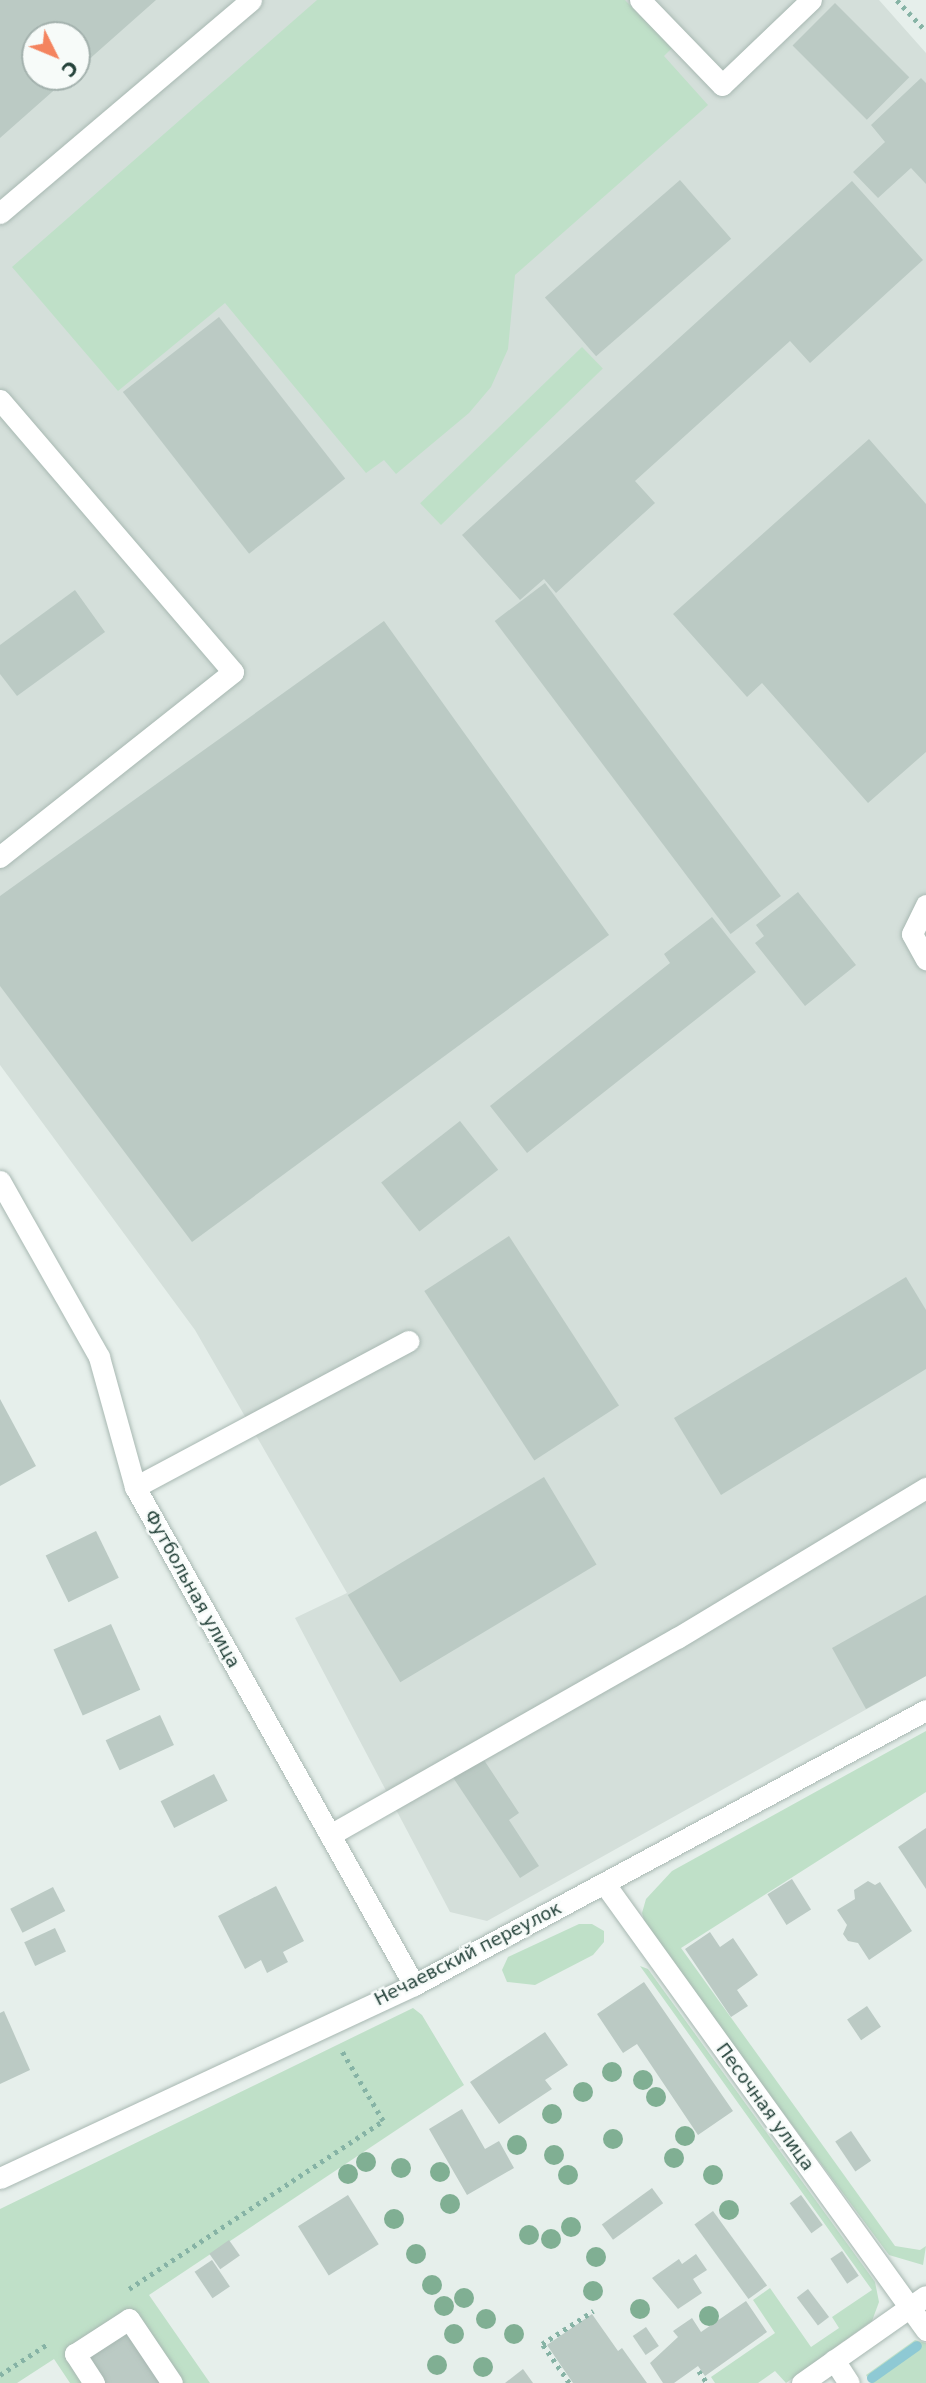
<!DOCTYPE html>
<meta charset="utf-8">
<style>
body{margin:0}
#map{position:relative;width:926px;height:2383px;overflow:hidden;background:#e6efeb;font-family:"DejaVu Sans",sans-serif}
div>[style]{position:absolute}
.built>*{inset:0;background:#d4dfda}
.green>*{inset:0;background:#bfe0c8;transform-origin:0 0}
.stream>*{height:10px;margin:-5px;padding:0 5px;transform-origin:5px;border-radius:5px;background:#8ec9d4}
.building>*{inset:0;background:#bbcac4;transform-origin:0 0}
.path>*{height:4.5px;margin-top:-2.25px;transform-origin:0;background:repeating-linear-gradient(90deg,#86b3a5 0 3.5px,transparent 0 8.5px)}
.roads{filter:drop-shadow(0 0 2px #a8b8b2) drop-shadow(0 0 2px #a8b8b2)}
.service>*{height:21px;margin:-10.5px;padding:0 10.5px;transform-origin:10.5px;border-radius:10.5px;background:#fff}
.minor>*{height:21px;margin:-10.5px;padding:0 10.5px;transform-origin:10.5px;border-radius:10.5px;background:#fff}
.trees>*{width:20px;height:20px;margin:-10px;border-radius:50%;background:#80af93}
span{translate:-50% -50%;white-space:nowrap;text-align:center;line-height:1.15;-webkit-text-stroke:5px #f7fbf9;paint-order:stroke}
.street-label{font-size:18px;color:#24423a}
.north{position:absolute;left:21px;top:21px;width:70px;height:70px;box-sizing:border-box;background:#f7fbf9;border:2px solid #a3b1ad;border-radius:50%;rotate:133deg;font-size:19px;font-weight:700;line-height:28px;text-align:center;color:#24423a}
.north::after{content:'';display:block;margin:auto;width:24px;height:32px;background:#f4845f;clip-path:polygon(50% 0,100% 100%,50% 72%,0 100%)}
</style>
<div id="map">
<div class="built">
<div style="clip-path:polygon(evenodd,0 0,879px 0,926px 53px,926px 1676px,487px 1921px,450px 1912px,295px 1618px,347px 1593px,195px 1330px,0 1065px,0 0,35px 35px,77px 35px,77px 77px,35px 77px,35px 35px)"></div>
</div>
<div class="green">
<div style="clip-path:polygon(317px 0,625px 0,672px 48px,664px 56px,708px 105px,515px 275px,508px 349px,491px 387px,469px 413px,396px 474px,384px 460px,366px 473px,225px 303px,118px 391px,12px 267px)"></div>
<div style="left:582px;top:347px;width:30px;height:225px;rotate:46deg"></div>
<div style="clip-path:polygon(926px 1731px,926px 1792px,681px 1948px,895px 2246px,920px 2250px,926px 2246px,923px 2265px,889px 2255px,647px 1930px,642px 1913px,646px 1899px,672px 1871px)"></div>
<div style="clip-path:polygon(579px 1924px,592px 1924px,604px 1931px,604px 1942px,593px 1955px,535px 1985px,507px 1982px,502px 1970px,508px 1957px)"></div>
<div style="clip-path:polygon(640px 1966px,648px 1969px,875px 2282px,879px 2302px,872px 2321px,786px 2383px,775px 2371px,758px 2383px,715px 2383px,711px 2377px,775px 2333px,753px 2300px,770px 2288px,811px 2347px,839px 2328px,832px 2317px,872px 2290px)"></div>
<div style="clip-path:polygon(413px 2008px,422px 2015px,464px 2085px,149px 2295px,210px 2383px,179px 2383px,130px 2308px,66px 2350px,87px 2383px,70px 2383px,54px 2359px,17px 2383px,0 2383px,0 2209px)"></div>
<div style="clip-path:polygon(915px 2340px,926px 2343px,926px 2383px,871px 2383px,866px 2375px)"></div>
</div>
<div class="stream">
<div style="left:872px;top:2378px;width:55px;rotate:-35.4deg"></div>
</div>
<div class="building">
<div style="clip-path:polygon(0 0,156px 0,77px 70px,77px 35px,35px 35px,35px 77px,69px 77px,0 138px)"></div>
<div style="left:835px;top:3px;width:105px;height:60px;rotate:45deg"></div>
<div style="clip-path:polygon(921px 78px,926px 83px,926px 184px,911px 168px,878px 198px,853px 172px,885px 142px,871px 125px)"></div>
<div style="left:680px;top:180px;width:78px;height:179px;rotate:49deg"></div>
<div style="clip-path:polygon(852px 181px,923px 260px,810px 363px,790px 341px,635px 481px,655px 503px,556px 593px,544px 579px,520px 600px,462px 535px)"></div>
<div style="left:219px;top:317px;width:205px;height:122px;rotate:52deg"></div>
<div style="clip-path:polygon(869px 439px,926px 504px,926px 752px,868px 803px,762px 683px,747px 697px,673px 614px)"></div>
<div style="left:545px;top:583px;width:392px;height:63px;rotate:53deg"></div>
<div style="clip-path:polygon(75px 590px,105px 632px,17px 696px,0 674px,0 645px)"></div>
<div style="clip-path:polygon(384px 621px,609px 935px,192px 1242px,0 986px,0 896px)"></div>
<div style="clip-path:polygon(798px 892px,856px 965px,805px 1006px,755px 943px,764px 936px,756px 925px)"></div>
<div style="clip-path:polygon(712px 917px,756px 972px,527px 1153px,490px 1106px,670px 963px,664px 954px)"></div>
<div style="left:460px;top:1121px;width:62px;height:100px;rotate:52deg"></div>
<div style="left:509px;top:1236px;width:202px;height:101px;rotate:57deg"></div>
<div style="clip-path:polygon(906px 1277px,926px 1310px,926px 1369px,721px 1495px,674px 1418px)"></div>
<div style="clip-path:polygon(0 1399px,36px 1466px,0 1486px)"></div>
<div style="left:544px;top:1477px;width:102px;height:229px;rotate:59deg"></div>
<div style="left:96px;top:1531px;width:52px;height:56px;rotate:64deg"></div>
<div style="clip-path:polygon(926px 1595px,926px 1676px,866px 1709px,832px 1648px)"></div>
<div style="left:111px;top:1624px;width:72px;height:63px;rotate:66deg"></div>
<div style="left:160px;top:1715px;width:33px;height:60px;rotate:65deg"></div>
<div style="clip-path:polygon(482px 1757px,519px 1813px,509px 1820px,539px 1866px,520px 1878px,452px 1776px)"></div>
<div style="left:214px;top:1774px;width:30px;height:60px;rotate:63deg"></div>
<div style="clip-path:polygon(926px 1828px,926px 1889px,898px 1847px)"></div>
<div style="left:792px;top:1879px;width:36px;height:29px;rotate:58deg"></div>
<div style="clip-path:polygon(868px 1881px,875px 1885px,880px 1882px,912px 1931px,869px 1960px,858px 1943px,848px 1941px,843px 1934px,847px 1925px,837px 1910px,855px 1899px,854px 1890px)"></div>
<div style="clip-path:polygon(276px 1886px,304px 1941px,283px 1952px,288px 1962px,267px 1973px,261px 1960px,245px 1969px,218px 1916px)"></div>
<div style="left:53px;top:1887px;width:27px;height:48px;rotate:63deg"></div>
<div style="left:55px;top:1928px;width:26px;height:34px;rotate:65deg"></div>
<div style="clip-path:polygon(710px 1932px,720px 1947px,733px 1938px,758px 1975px,737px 1990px,748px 2006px,731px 2017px,685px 1949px)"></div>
<div style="clip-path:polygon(644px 1982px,733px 2111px,698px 2135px,637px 2044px,623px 2053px,597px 2014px)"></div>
<div style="left:867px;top:2006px;width:25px;height:24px;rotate:56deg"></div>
<div style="clip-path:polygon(4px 2011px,30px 2070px,0 2084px,0 2013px)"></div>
<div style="clip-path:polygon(545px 2032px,568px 2065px,545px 2080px,552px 2089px,499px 2124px,470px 2082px)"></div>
<div style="clip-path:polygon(462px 2109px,485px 2149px,499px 2141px,514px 2168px,467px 2195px,429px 2129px)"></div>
<div style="left:851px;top:2131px;width:36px;height:19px;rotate:56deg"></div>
<div style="left:652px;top:2188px;width:19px;height:62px;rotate:54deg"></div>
<div style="left:348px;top:2195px;width:58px;height:59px;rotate:58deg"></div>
<div style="left:801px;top:2195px;width:37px;height:14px;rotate:54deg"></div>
<div style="left:713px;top:2211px;width:92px;height:23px;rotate:54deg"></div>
<div style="left:229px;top:2240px;width:19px;height:24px;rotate:55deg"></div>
<div style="left:842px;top:2251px;width:30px;height:14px;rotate:56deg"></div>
<div style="clip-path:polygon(696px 2254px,707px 2270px,693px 2279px,702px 2293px,678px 2309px,652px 2278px,679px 2259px,682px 2264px)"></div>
<div style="left:212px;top:2260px;width:32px;height:21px;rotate:56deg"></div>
<div style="left:808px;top:2289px;width:35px;height:14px;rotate:53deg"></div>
<div style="clip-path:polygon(746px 2301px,767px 2332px,705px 2376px,698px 2366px,674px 2383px,663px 2383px,650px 2363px,678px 2337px,673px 2331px,692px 2318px,701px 2332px)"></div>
<div style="clip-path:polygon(592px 2314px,618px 2351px,622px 2348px,647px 2383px,573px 2383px,547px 2345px)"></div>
<div style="left:646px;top:2327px;width:23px;height:16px;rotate:56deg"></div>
<div style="clip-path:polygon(130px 2330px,165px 2383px,98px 2383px,83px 2361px)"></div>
<div style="clip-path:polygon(523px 2369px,533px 2383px,505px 2383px)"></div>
</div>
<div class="path">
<div style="left:897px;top:0;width:42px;rotate:46.9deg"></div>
<div style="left:129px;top:2289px;width:305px;rotate:-33.5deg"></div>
<div style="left:383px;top:2121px;width:82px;rotate:-120.6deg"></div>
<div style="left:699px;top:2371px;width:14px;rotate:56deg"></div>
<div style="left:0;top:2375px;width:59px;rotate:-33.1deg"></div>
<div style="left:569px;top:2383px;width:47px;rotate:-124.7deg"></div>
<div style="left:542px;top:2344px;width:61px;rotate:-32.9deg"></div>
</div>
<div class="roads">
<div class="service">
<div style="left:640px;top:0;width:118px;rotate:46deg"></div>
<div style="left:722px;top:85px;width:123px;rotate:-43.7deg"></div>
<div style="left:0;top:213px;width:329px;rotate:-40.3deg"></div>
<div style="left:0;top:400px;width:358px;rotate:49.4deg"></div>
<div style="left:233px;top:672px;width:298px;rotate:141.6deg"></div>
<div style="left:926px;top:905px;width:32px;rotate:116deg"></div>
<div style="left:912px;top:934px;width:29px;rotate:61deg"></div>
<div style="left:135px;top:1487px;width:310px;rotate:-28.1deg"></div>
<div style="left:330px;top:1835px;width:399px;rotate:-29.6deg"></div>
<div style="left:677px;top:1638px;width:291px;rotate:-31.1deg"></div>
<div style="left:834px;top:2360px;width:27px;rotate:57deg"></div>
<div style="left:94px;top:2383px;width:35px;rotate:-123deg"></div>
<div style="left:75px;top:2354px;width:64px;rotate:-32.9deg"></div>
<div style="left:129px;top:2319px;width:77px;rotate:56.1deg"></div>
</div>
<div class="minor">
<div style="left:0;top:1181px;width:202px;rotate:60.6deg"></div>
<div style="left:99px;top:1357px;width:135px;rotate:74.5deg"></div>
<div style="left:135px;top:1487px;width:571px;rotate:60.74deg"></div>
<div style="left:604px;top:1883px;width:551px;rotate:54.23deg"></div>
<div style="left:0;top:2178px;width:457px;rotate:-25deg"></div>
<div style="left:414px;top:1985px;width:581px;rotate:-28.24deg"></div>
<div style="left:802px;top:2383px;width:151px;rotate:-35.1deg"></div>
</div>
</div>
<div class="trees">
<div style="left:612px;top:2072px"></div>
<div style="left:643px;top:2080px"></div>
<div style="left:583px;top:2092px"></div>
<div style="left:656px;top:2097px"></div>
<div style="left:552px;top:2114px"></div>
<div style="left:685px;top:2136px"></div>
<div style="left:613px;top:2139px"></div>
<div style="left:517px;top:2145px"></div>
<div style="left:554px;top:2155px"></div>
<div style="left:674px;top:2158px"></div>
<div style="left:366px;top:2162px"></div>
<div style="left:401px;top:2168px"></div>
<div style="left:440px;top:2172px"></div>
<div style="left:348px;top:2174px"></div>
<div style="left:568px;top:2175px"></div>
<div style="left:713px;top:2175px"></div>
<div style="left:450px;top:2204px"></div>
<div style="left:729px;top:2210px"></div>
<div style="left:394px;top:2219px"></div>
<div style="left:571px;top:2227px"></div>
<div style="left:529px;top:2235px"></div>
<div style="left:551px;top:2239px"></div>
<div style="left:416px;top:2254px"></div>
<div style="left:596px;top:2257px"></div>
<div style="left:432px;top:2285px"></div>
<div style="left:593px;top:2291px"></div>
<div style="left:464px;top:2298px"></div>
<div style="left:444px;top:2306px"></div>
<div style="left:640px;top:2309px"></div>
<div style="left:709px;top:2316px"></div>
<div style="left:486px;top:2319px"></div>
<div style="left:454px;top:2334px"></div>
<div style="left:514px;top:2334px"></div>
<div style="left:437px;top:2365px"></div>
<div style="left:483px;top:2367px"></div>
</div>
<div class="street-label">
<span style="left:192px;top:1589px;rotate:61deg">Футбольная улица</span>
<span style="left:468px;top:1954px;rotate:-27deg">Нечаевский переулок</span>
<span style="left:765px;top:2107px;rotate:54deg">Песочная улица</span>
</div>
<div class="north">С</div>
</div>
